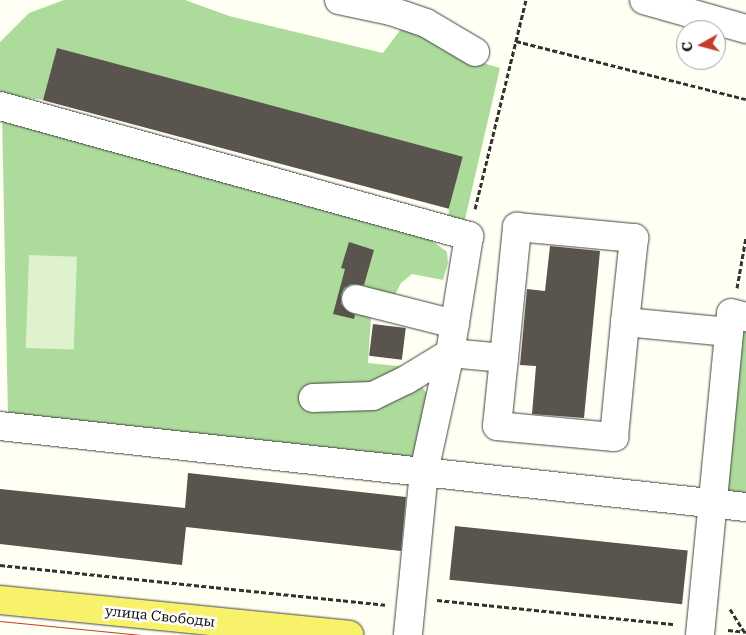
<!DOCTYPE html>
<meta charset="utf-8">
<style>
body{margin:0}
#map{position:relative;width:746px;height:635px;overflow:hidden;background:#fffff4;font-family:"Roboto Serif",serif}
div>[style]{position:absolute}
.forest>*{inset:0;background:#acdb9b}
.pitch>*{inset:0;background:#def2ce;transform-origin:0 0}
.building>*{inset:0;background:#59544d;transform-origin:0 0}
.path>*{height:3px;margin-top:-1.5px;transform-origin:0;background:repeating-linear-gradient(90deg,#323232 0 5px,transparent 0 7.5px)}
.roads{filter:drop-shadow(0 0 1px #434343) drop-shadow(0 0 1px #434343)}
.minor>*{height:28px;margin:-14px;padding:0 14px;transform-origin:14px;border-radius:14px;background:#fff}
.major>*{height:28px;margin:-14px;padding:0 14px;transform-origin:14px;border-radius:14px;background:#f8f26b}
.tram>*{height:1px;margin:-0.5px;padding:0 0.5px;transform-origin:0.5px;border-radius:0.5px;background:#c23e27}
span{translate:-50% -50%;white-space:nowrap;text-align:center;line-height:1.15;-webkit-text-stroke:5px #fff;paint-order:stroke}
.street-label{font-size:14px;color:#101010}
.north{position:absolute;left:676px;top:20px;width:50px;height:50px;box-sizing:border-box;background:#fff;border:1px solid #9f9f9f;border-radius:50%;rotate:263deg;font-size:14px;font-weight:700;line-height:20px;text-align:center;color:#101010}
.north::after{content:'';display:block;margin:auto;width:18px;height:22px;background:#c23e27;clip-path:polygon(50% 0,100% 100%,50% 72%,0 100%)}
</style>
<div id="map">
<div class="forest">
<div style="clip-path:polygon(64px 0,185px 0,229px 16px,383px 53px,404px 25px,473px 60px,500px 68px,463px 228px,448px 224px,449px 208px,57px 49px,44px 100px,0 95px,0 42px,29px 13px)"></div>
<div style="clip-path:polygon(2px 113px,422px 233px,447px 252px,448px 263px,443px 280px,412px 274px,401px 283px,396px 293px,371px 318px,368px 363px,408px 367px,427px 394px,414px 461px,8px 418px)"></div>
<div style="clip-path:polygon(740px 323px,746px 325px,746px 497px,723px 495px)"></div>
</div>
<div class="pitch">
<div style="left:29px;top:255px;width:48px;height:93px;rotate:2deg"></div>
</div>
<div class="building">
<div style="left:57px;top:48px;width:420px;height:54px;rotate:15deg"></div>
<div style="clip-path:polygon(349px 242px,374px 250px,364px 285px,351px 284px,344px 288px,341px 295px,341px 304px,346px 310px,355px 315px,354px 319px,333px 314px,345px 269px,341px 268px)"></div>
<div style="clip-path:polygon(550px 246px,600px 251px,584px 418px,532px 414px,536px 366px,520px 365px,527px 289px,545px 291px)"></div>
<div style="left:373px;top:324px;width:33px;height:32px;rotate:7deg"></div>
<div style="clip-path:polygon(188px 473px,406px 497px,401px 551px,186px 527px,182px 565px,0 544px,0 489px,185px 508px)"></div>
<div style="left:455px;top:526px;width:234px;height:54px;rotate:6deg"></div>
</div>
<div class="path">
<div style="left:516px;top:41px;width:237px;rotate:14.2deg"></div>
<div style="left:475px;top:209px;width:215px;rotate:-76.3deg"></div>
<div style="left:737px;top:288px;width:52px;rotate:-80deg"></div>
<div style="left:0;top:565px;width:387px;rotate:5.9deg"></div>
<div style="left:437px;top:600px;width:239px;rotate:5.8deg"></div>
<div style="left:730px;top:609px;width:26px;rotate:58deg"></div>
<div style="left:728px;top:630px;width:18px;rotate:6deg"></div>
</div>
<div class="roads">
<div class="minor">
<div style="left:339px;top:0;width:53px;rotate:11.9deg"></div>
<div style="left:391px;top:11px;width:37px;rotate:19deg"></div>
<div style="left:426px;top:23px;width:57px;rotate:30.6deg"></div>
<div style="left:644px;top:0;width:106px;rotate:15.9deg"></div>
<div style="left:0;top:106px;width:487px;rotate:15.5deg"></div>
<div style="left:469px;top:236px;width:119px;rotate:99.2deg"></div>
<div style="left:450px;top:353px;width:121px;rotate:102.4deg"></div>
<div style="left:424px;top:471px;width:165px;rotate:95.6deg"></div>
<div style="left:356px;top:299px;width:102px;rotate:14.2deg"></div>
<div style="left:504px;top:358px;width:132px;rotate:-84.3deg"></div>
<div style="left:517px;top:227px;width:118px;rotate:5.4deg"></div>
<div style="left:634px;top:238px;width:84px;rotate:96.1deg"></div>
<div style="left:313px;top:398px;width:60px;rotate:-1.9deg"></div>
<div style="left:373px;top:396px;width:37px;rotate:-26deg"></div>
<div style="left:406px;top:380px;width:52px;rotate:-31.5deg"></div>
<div style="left:450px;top:353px;width:54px;rotate:5.3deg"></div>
<div style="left:504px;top:358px;width:68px;rotate:95.9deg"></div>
<div style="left:497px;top:426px;width:118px;rotate:5.4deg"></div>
<div style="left:614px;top:437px;width:116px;rotate:-84.5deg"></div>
<div style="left:625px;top:322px;width:104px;rotate:5.5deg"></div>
<div style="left:0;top:426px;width:750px;rotate:6.2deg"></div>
<div style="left:700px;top:635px;width:323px;rotate:-84.5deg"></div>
<div style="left:731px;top:313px;width:16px;rotate:15deg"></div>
</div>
<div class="major">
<div style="left:0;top:600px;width:351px;rotate:5.7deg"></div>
</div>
</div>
<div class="tram">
<div style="left:0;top:621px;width:142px;rotate:5.7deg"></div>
<div style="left:0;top:635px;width:4px"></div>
</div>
<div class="street-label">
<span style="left:160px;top:616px;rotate:6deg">улица Свободы</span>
</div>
<div class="north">С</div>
</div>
